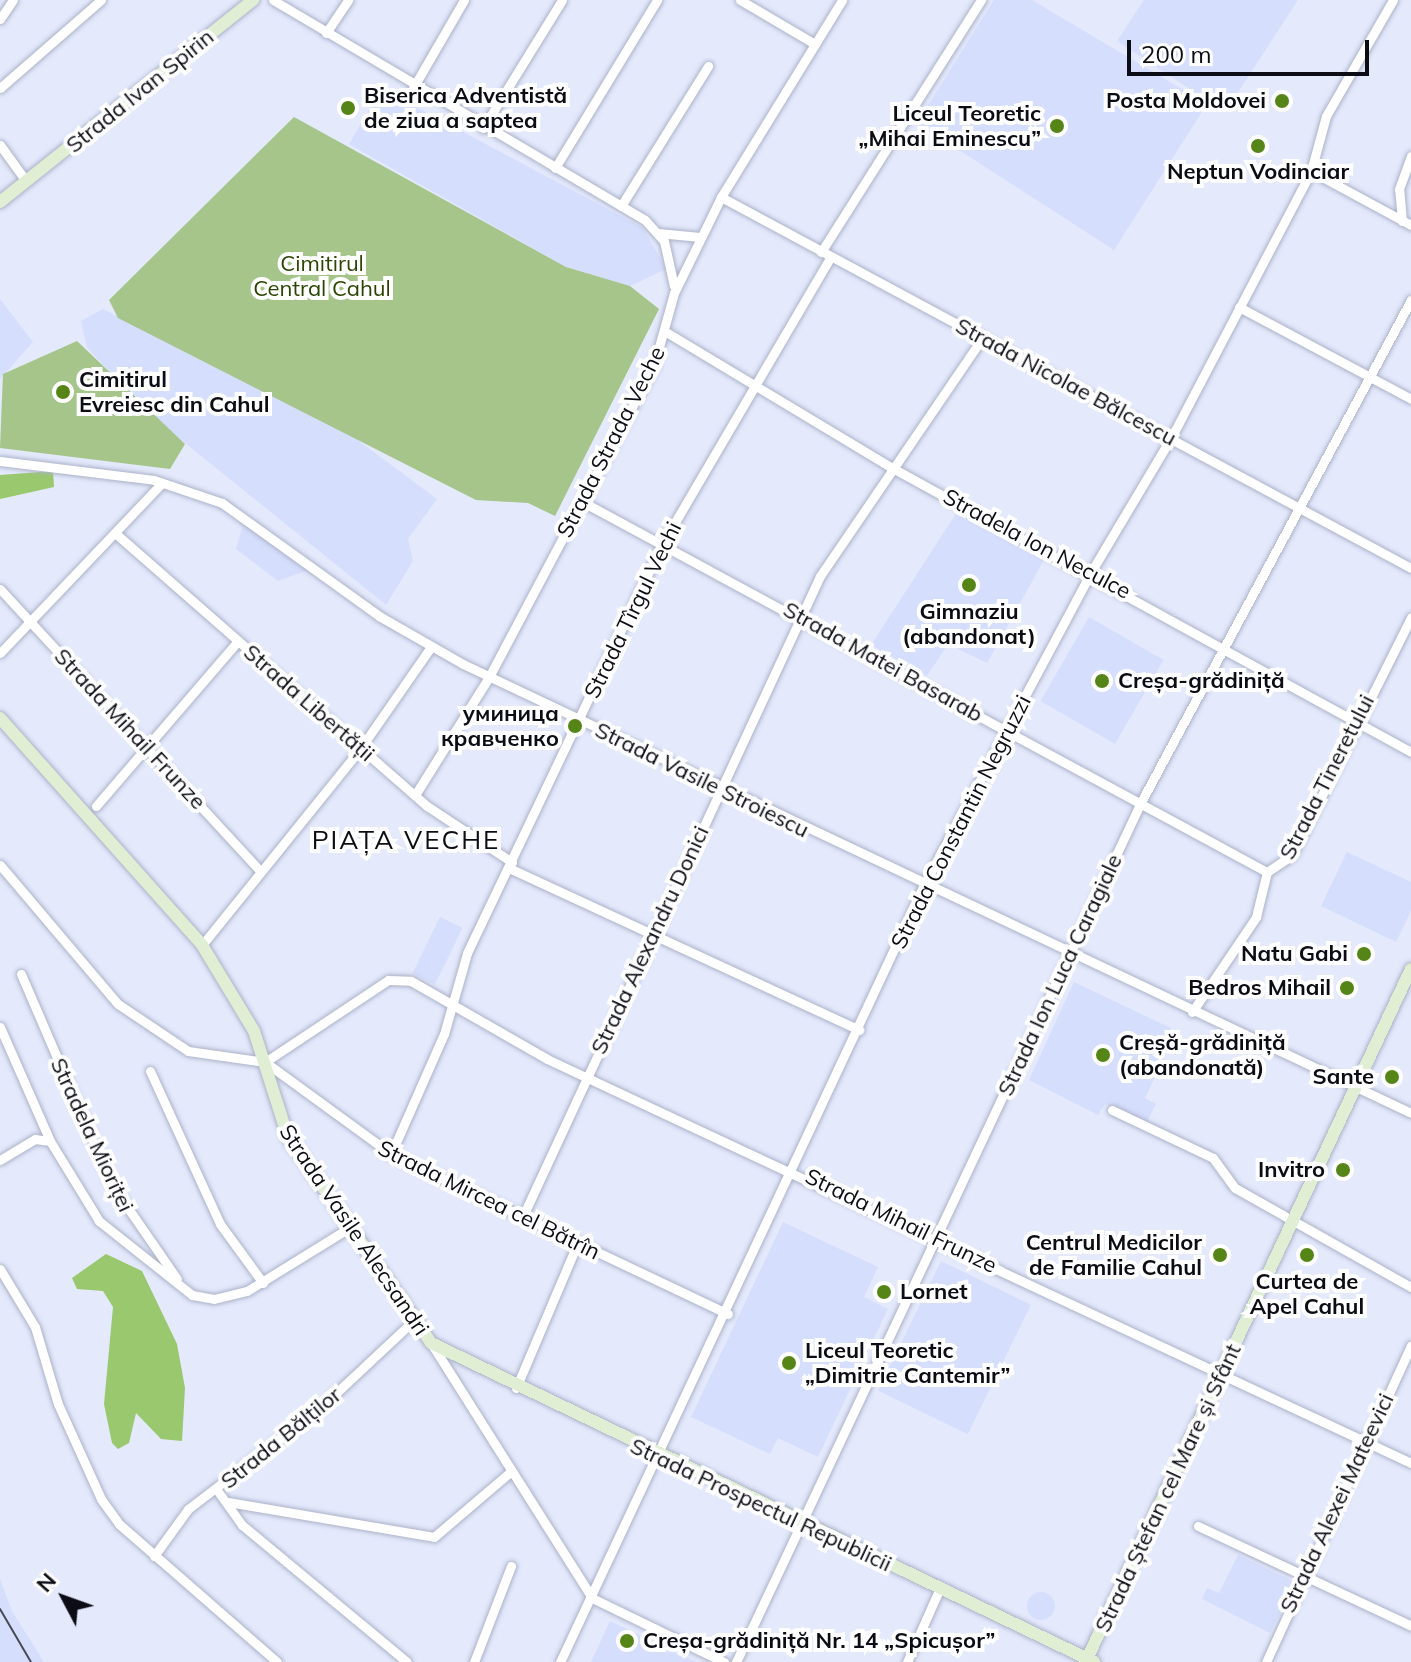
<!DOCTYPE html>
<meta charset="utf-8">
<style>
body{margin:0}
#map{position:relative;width:1411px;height:1662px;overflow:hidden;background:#e4e9fc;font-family:Mulish,sans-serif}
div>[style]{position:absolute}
.built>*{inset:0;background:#d6defd;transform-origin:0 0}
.round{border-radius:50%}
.green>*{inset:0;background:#a5c58a}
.forest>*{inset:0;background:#9ac86e}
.roads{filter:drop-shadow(0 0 2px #acb2c8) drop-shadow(0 0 2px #acb2c8)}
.street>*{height:9px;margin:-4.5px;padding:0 4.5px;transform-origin:4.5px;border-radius:4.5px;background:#fff}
.secondary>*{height:12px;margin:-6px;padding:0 6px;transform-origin:6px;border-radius:6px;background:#e0eed3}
.rail>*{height:2px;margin:-1px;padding:0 1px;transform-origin:1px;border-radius:1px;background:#474954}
.dots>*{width:22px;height:22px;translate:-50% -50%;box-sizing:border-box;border:4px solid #fff;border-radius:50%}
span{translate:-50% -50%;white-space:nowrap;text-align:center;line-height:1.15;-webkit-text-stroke:8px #fff;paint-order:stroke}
.street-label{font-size:22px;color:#0b0c14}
.poi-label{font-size:22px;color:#0b0c14;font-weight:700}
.left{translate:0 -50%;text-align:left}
.right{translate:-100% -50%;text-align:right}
.park-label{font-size:22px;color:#294501}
.quarter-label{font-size:26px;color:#0b0c14;letter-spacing:2px}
.north{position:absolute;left:24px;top:1558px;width:80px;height:80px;-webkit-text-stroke:6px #fff;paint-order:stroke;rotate:311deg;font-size:22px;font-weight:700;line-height:32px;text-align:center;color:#0b0c14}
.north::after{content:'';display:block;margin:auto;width:28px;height:36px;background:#0b0c14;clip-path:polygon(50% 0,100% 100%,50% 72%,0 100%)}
.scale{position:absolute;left:1127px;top:40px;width:242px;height:36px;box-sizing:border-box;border:4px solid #0b0c14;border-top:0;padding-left:10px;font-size:24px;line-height:28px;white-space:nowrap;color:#0b0c14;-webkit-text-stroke:6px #fff;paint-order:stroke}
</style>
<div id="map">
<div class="built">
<div style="clip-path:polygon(994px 0,1032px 0,1207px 104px,1114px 250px,917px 123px)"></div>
<div style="clip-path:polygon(1144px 0,1298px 0,1225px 112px,1117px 41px)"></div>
<div style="clip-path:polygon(381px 88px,643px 228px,666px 269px,630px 286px,566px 267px,349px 144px)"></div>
<div style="clip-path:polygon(0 299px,33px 342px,0 379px)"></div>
<div style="clip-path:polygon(103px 309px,351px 435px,437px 499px,408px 539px,413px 561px,386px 605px,138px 405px,87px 347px,81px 321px)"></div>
<div style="clip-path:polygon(957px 512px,1045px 558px,987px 663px,948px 644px,927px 676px,871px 645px)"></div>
<div style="clip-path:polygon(245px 518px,314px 568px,278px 581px,236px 549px)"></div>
<div style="left:1089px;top:617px;width:86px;height:97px;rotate:30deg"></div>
<div style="clip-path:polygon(1347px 852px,1411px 882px,1411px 911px,1396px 942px,1321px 906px)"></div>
<div style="left:440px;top:917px;width:25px;height:63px;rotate:26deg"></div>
<div style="clip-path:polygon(1074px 982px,1177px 1031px,1145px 1098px,1156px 1104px,1147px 1122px,1105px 1104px,1098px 1115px,1029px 1080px)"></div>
<div style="clip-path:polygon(783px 1222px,878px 1267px,864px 1297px,888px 1309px,818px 1457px,778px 1438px,770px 1454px,691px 1417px)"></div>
<div style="left:941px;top:1261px;width:100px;height:144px;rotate:26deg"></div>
<div style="clip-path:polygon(1238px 1555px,1295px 1582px,1270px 1633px,1202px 1599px,1207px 1588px,1219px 1593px)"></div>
<div style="clip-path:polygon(0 1579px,12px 1611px,44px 1662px,0 1662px)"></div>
<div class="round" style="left:1027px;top:1592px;width:28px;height:28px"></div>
<div style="clip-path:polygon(610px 1621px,697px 1662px,591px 1662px)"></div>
</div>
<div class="green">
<div style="clip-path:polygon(294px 117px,566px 267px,630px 286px,659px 309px,555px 516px,528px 503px,476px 500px,118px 318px,109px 300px)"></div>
<div style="clip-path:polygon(77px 341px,185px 444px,170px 469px,0 448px,3px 374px)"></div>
</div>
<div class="forest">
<div style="clip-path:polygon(53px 471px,54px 487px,0 499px,0 475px)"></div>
<div style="clip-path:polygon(106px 1254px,142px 1271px,177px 1344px,185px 1388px,182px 1441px,161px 1439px,136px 1413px,129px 1443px,118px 1449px,112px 1443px,104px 1404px,113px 1307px,103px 1291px,77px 1289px,72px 1278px)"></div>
</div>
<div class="roads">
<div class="street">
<div style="left:273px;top:0;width:432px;rotate:30.6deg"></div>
<div style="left:645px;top:220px;width:28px;rotate:48deg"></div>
<div style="left:664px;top:241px;width:46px;rotate:77.5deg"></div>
<div style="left:740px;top:0;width:87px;rotate:30.4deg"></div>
<div style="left:0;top:19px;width:23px;rotate:-56deg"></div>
<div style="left:326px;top:33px;width:40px;rotate:-56deg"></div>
<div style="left:0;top:88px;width:134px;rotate:-41.1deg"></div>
<div style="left:413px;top:88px;width:102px;rotate:-59.9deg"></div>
<div style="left:483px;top:128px;width:150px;rotate:-58.3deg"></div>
<div style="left:0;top:145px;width:44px;rotate:54.2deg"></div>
<div style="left:555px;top:168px;width:197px;rotate:-58.7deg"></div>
<div style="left:1311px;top:171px;width:114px;rotate:28.4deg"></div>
<div style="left:721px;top:197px;width:783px;rotate:28.27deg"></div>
<div style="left:621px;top:206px;width:165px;rotate:-58.1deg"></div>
<div style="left:1402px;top:221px;width:32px;rotate:-95deg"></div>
<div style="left:1399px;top:189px;width:35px;rotate:-70deg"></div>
<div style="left:658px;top:233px;width:42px;rotate:5.4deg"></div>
<div style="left:821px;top:252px;width:299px;rotate:-57.6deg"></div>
<div style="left:1239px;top:307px;width:195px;rotate:28.1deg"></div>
<div style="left:666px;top:332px;width:268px;rotate:31deg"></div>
<div style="left:896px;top:470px;width:587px;rotate:28.7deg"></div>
<div style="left:0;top:461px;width:155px;rotate:7deg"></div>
<div style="left:154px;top:480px;width:72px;rotate:18.7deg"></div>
<div style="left:222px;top:503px;width:193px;rotate:35.7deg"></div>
<div style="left:379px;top:616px;width:97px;rotate:29.7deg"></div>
<div style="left:463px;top:664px;width:1049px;rotate:25.34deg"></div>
<div style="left:581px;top:501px;width:780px;rotate:28.41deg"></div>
<div style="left:115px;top:533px;width:415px;rotate:41.2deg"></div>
<div style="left:427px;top:806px;width:102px;rotate:33.4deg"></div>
<div style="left:0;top:589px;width:381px;rotate:47.3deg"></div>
<div style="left:0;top:653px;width:235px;rotate:-46.4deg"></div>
<div style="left:415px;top:795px;width:139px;rotate:-57.9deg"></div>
<div style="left:489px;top:677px;width:353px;rotate:-62.1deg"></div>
<div style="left:654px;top:365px;width:75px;rotate:-74.5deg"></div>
<div style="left:674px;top:293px;width:107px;rotate:-63.9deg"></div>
<div style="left:721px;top:197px;width:231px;rotate:-58.4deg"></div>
<div style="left:96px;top:806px;width:218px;rotate:-49.3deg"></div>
<div style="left:0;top:865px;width:182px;rotate:49.7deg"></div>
<div style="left:118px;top:1004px;width:84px;rotate:33.9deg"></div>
<div style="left:188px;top:1051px;width:78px;rotate:8.1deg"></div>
<div style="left:265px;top:1062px;width:148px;rotate:-33.7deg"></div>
<div style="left:388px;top:980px;width:23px;rotate:2deg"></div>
<div style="left:411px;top:981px;width:157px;rotate:29.8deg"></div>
<div style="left:547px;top:1059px;width:954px;rotate:25.06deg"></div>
<div style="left:509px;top:868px;width:386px;rotate:24.8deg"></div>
<div style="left:202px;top:945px;width:252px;rotate:-51.1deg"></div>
<div style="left:360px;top:749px;width:124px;rotate:-55.2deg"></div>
<div style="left:21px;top:974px;width:230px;rotate:66.7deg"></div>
<div style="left:112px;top:1185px;width:114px;rotate:55.3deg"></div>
<div style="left:1192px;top:1012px;width:115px;rotate:-56deg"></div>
<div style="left:1256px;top:917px;width:46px;rotate:-76.3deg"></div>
<div style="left:1267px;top:872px;width:30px;rotate:-34deg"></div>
<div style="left:1292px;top:855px;width:266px;rotate:-63.4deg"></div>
<div style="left:0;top:1027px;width:124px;rotate:66.3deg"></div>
<div style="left:50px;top:1141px;width:94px;rotate:58.5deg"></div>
<div style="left:99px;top:1221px;width:119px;rotate:38.5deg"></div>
<div style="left:192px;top:1295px;width:22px;rotate:10deg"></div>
<div style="left:214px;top:1299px;width:34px;rotate:-14deg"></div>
<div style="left:247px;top:1291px;width:120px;rotate:-31.7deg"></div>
<div style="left:265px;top:1062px;width:156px;rotate:36.1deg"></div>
<div style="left:391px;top:1154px;width:373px;rotate:25.4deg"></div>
<div style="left:150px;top:1071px;width:168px;rotate:65.4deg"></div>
<div style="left:220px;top:1224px;width:73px;rotate:53.9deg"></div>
<div style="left:1112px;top:1110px;width:112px;rotate:25.4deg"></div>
<div style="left:1213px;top:1158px;width:37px;rotate:54deg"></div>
<div style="left:1235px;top:1188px;width:202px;rotate:29.4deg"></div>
<div style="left:391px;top:1154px;width:131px;rotate:-66.2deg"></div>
<div style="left:444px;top:1034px;width:84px;rotate:-74.1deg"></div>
<div style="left:467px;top:953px;width:451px;rotate:-64.5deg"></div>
<div style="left:661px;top:546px;width:334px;rotate:-59.6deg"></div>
<div style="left:0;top:1160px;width:41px;rotate:-31deg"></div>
<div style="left:35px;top:1139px;width:15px;rotate:8deg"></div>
<div style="left:522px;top:1218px;width:708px;rotate:-65.1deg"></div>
<div style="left:820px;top:576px;width:289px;rotate:-55.7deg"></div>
<div style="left:0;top:1269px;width:68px;rotate:58.9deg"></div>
<div style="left:35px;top:1327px;width:80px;rotate:73.4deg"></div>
<div style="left:58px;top:1404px;width:104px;rotate:65.6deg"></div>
<div style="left:101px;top:1499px;width:31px;rotate:54deg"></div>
<div style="left:119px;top:1524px;width:210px;rotate:41.1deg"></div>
<div style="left:431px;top:1343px;width:302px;rotate:57.7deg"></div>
<div style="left:592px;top:1598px;width:147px;rotate:25.9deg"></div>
<div style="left:516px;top:1388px;width:156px;rotate:-67deg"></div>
<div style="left:217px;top:1490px;width:43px;rotate:54.5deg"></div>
<div style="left:242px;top:1525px;width:214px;rotate:39.7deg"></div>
<div style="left:228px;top:1502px;width:209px;rotate:9.6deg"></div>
<div style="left:434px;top:1537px;width:100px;rotate:-40.5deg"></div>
<div style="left:1198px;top:1526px;width:235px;rotate:25.1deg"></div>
<div style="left:154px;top:1556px;width:58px;rotate:-54.1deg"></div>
<div style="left:188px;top:1509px;width:165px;rotate:-37.4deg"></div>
<div style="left:319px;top:1409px;width:127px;rotate:-43.1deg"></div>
<div style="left:474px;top:1662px;width:103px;rotate:-68.9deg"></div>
<div style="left:560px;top:1662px;width:858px;rotate:-64.9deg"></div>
<div style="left:924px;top:885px;width:355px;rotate:-61.9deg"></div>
<div style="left:1091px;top:572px;width:156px;rotate:-59.2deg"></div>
<div style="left:1171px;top:438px;width:301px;rotate:-62.3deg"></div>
<div style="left:1311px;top:171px;width:57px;rotate:-74.7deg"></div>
<div style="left:1326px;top:116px;width:134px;rotate:-60deg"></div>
<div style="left:736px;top:1662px;width:951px;rotate:-64.78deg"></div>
<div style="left:1141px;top:802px;width:570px;rotate:-61.73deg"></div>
<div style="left:907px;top:1662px;width:81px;rotate:-66deg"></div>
<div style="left:1266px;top:1662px;width:348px;rotate:-65.4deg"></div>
</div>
<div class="secondary">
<div style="left:0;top:202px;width:324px;rotate:-38.6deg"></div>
<div style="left:0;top:718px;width:304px;rotate:48.3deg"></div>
<div style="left:202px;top:945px;width:100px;rotate:58.8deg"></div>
<div style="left:254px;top:1031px;width:111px;rotate:72.2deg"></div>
<div style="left:288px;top:1137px;width:251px;rotate:55.2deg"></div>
<div style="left:431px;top:1343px;width:736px;rotate:25.69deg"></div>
<div style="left:1087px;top:1659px;width:762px;rotate:-64.85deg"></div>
</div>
</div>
<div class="rail">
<div style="left:0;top:1609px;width:61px;rotate:59.7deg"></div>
</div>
<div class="dots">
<div style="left:1282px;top:101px;background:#558516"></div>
<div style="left:348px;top:108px;background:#558516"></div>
<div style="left:1057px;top:126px;background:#558516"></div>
<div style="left:1258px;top:146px;background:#558516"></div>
<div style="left:63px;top:392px;background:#558516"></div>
<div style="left:969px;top:585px;background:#558516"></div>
<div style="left:1102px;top:681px;background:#558516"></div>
<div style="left:575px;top:726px;background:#558516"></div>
<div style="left:1364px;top:954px;background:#558516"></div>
<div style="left:1347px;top:988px;background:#558516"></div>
<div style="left:1103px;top:1055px;background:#558516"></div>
<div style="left:1392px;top:1077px;background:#558516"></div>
<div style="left:1343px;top:1170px;background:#558516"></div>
<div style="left:1220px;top:1255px;background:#558516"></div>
<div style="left:1307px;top:1255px;background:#558516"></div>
<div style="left:884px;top:1292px;background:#558516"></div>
<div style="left:789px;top:1363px;background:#558516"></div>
<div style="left:627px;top:1641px;background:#558516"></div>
</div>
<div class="street-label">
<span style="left:140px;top:91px;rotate:-39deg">Strada Ivan Spirin</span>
<span style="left:1066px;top:382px;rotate:28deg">Strada Nicolae Bălcescu</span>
<span style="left:611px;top:442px;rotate:-63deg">Strada Strada Veche</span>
<span style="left:1037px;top:544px;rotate:28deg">Stradela Ion Neculce</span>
<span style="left:633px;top:610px;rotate:-64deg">Strada Tîrgul Vechi</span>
<span style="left:883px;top:662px;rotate:29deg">Strada Matei Basarab</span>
<span style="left:309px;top:703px;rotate:41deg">Strada Libertății</span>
<span style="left:130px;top:729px;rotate:47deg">Strada Mihail Frunze</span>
<span style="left:1327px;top:777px;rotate:-63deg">Strada Tineretului</span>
<span style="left:702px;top:780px;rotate:26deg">Strada Vasile Stroiescu</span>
<span style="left:961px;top:822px;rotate:-63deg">Strada Constantin Negruzzi</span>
<span style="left:650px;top:940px;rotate:-65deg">Strada Alexandru Donici</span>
<span style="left:1060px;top:975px;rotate:-65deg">Strada Ion Luca Caragiale</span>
<span style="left:92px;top:1135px;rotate:65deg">Stradela Mioriței</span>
<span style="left:489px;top:1200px;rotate:26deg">Strada Mircea cel Bătrîn</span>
<span style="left:901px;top:1221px;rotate:26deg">Strada Mihail Frunze</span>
<span style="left:354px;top:1230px;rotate:56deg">Strada Vasile Alecsandri</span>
<span style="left:281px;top:1438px;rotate:-39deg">Strada Bălților</span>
<span style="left:1168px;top:1488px;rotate:-65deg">Strada Ștefan cel Mare și Sfânt</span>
<span style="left:1337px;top:1503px;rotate:-65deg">Strada Alexei Mateevici</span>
<span style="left:761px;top:1505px;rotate:25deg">Strada Prospectul Republicii</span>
</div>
<div class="poi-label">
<span class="left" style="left:364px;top:108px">Biserica Adventistă<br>de ziua a saptea</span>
<span class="right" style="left:1266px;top:101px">Posta Moldovei</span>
<span class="right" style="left:1041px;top:126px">Liceul Teoretic<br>„Mihai Eminescu”</span>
<span style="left:1258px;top:172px">Neptun Vodinciar</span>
<span class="left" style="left:79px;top:392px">Cimitirul<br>Evreiesc din Cahul</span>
<span style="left:969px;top:624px">Gimnaziu<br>(abandonat)</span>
<span class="left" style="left:1118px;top:681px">Creșa-grădiniță</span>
<span class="right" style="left:559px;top:726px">уминица<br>кравченко</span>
<span class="right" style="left:1348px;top:954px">Natu Gabi</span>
<span class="right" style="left:1331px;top:988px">Bedros Mihail</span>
<span class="left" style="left:1119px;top:1055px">Creșă-grădiniță<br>(abandonată)</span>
<span class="right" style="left:1374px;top:1077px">Sante</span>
<span class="right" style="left:1325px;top:1170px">Invitro</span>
<span class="right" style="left:1202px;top:1255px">Centrul Medicilor<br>de Familie Cahul</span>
<span style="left:1307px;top:1294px">Curtea de<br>Apel Cahul</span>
<span class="left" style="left:900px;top:1292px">Lornet</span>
<span class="left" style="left:805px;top:1363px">Liceul Teoretic<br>„Dimitrie Cantemir”</span>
<span class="left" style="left:643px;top:1641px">Creșa-grădiniță Nr. 14 „Spicușor”</span>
</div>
<div class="park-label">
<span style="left:322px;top:276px">Cimitirul<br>Central Cahul</span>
</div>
<div class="quarter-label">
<span style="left:406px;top:840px">PIAȚA VECHE</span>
</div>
<div class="north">N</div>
<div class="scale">200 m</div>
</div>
